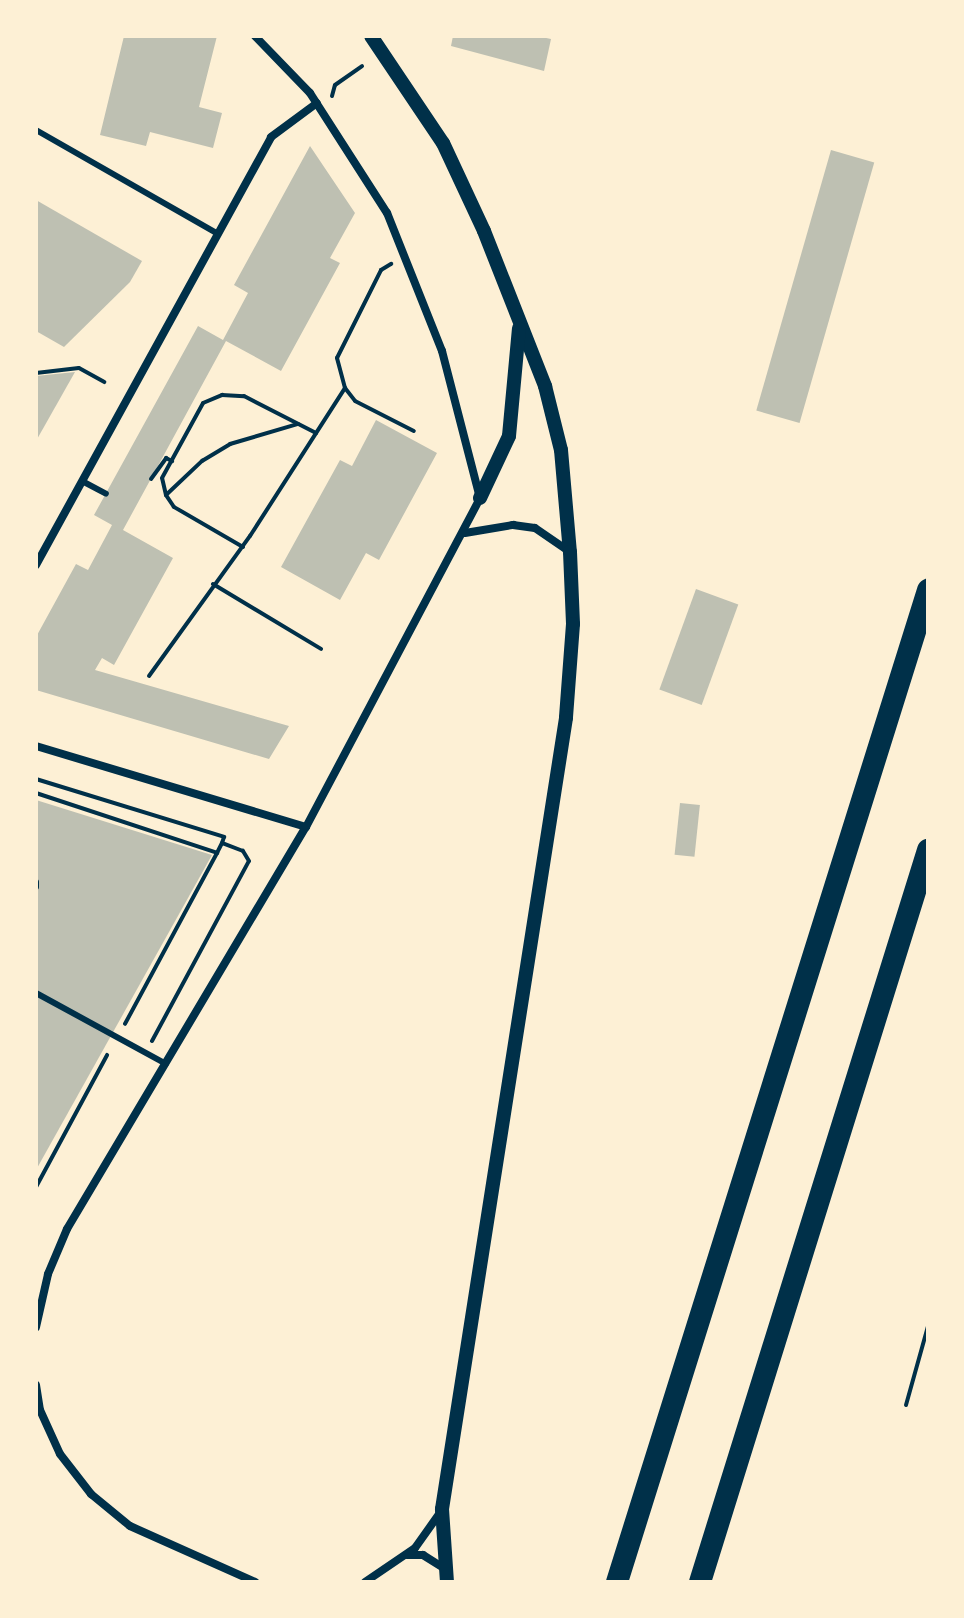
<!DOCTYPE html>
<style>
body{margin:0}
#map{position:relative;width:964px;height:1618px;overflow:hidden;background:#fdf0d5;font-family:"Open Sans",sans-serif}
div>[style]{position:absolute}
.building>*{inset:0;background:#bec0b2;transform-origin:0 0}
.path>*{height:4px;margin:-2px;padding:0 2px;transform-origin:2px;border-radius:2px;background:#003049}
.service>*{height:6px;margin:-3px;padding:0 3px;transform-origin:3px;border-radius:3px;background:#003049}
.minor>*{height:8px;margin:-4px;padding:0 4px;transform-origin:4px;border-radius:4px;background:#003049}
.tertiary>*{height:14px;margin:-7px;padding:0 7px;transform-origin:7px;border-radius:7px;background:#003049}
.trunk>*{height:22px;margin:-11px;padding:0 11px;transform-origin:11px;border-radius:11px;background:#003049}
span{translate:-50% -50%;white-space:nowrap;text-align:center;line-height:1.15;-webkit-text-stroke:8px #fdf0d5;paint-order:stroke}
.frame{position:absolute;inset:0;border:38px solid #fdf0d5;pointer-events:none}
</style>
<div id="map">
<div class="building">
<div style="clip-path:polygon(124px 36px,217px 36px,199px 107px,222px 113px,213px 148px,150px 132px,146px 146px,100px 135px)"></div>
<div style="clip-path:polygon(453px 36px,537px 36px,551px 39px,544px 71px,451px 46px)"></div>
<div style="clip-path:polygon(310px 146px,355px 213px,330px 258px,340px 263px,281px 371px,226px 341px,123px 530px,173px 558px,114px 665px,102px 658px,95px 670px,289px 726px,269px 759px,36px 690px,36px 637px,76px 564px,88px 570px,112px 525px,94px 515px,198px 326px,223px 340px,248px 293px,234px 285px)"></div>
<div style="left:831px;top:150px;width:45px;height:271px;rotate:16deg"></div>
<div style="clip-path:polygon(36px 200px,142px 261px,130px 282px,64px 347px,36px 331px)"></div>
<div style="clip-path:polygon(75px 372px,36px 441px,36px 376px)"></div>
<div style="clip-path:polygon(376px 420px,437px 453px,379px 560px,366px 553px,340px 600px,281px 567px,340px 460px,352px 466px)"></div>
<div style="left:696px;top:589px;width:45px;height:107px;rotate:20deg"></div>
<div style="clip-path:polygon(36px 800px,212px 855px,36px 1170px)"></div>
<div style="left:680px;top:803px;width:20px;height:52px;rotate:6deg"></div>
</div>
<div class="path">
<div style="left:332px;top:96px;width:11px;rotate:-75deg"></div>
<div style="left:335px;top:85px;width:33px;rotate:-35deg"></div>
<div style="left:36px;top:373px;width:43px;rotate:-6.6deg"></div>
<div style="left:79px;top:368px;width:29px;rotate:29deg"></div>
<div style="left:345px;top:388px;width:16px;rotate:52deg"></div>
<div style="left:355px;top:401px;width:66px;rotate:27deg"></div>
<div style="left:151px;top:479px;width:26px;rotate:-54deg"></div>
<div style="left:166px;top:458px;width:7px;rotate:27deg"></div>
<div style="left:166px;top:495px;width:50px;rotate:-43.4deg"></div>
<div style="left:202px;top:461px;width:33px;rotate:-31deg"></div>
<div style="left:230px;top:444px;width:71px;rotate:-16.4deg"></div>
<div style="left:243px;top:547px;width:80px;rotate:-149.9deg"></div>
<div style="left:174px;top:507px;width:14px;rotate:-124deg"></div>
<div style="left:166px;top:495px;width:17px;rotate:-103deg"></div>
<div style="left:162px;top:478px;width:85px;rotate:-61.3deg"></div>
<div style="left:203px;top:403px;width:21px;rotate:-23deg"></div>
<div style="left:222px;top:395px;width:22px;rotate:3deg"></div>
<div style="left:244px;top:396px;width:81px;rotate:27.2deg"></div>
<div style="left:213px;top:584px;width:126px;rotate:31deg"></div>
<div style="left:149px;top:676px;width:173px;rotate:-54.2deg"></div>
<div style="left:250px;top:536px;width:176px;rotate:-57.3deg"></div>
<div style="left:345px;top:388px;width:31px;rotate:-105deg"></div>
<div style="left:337px;top:358px;width:98px;rotate:-63.4deg"></div>
<div style="left:381px;top:270px;width:12px;rotate:-31deg"></div>
<div style="left:36px;top:779px;width:197px;rotate:17.1deg"></div>
<div style="left:224px;top:837px;width:6px;rotate:108deg"></div>
<div style="left:36px;top:793px;width:191px;rotate:18.3deg"></div>
<div style="left:217px;top:853px;width:194px;rotate:118.3deg"></div>
<div style="left:152px;top:1041px;width:204px;rotate:-61.7deg"></div>
<div style="left:249px;top:861px;width:12px;rotate:-121deg"></div>
<div style="left:243px;top:851px;width:22px;rotate:-159deg"></div>
<div style="left:222px;top:843px;width:11px;rotate:117deg"></div>
<div style="left:36px;top:1187px;width:150px;rotate:-61.7deg"></div>
<div style="left:906px;top:1405px;width:82px;rotate:-74.4deg"></div>
</div>
<div class="service">
<div style="left:36px;top:130px;width:210px;rotate:29.7deg"></div>
<div style="left:82px;top:481px;width:27px;rotate:28deg"></div>
<div style="left:36px;top:882px;width:5px;rotate:90deg"></div>
<div style="left:36px;top:993px;width:148px;rotate:28.6deg"></div>
</div>
<div class="minor">
<div style="left:465px;top:533px;width:49px;rotate:-9.5deg"></div>
<div style="left:513px;top:525px;width:22px;rotate:8deg"></div>
<div style="left:535px;top:528px;width:42px;rotate:34.4deg"></div>
<div style="left:36px;top:565px;width:488px;rotate:-61.2deg"></div>
<div style="left:271px;top:137px;width:57px;rotate:-36.5deg"></div>
<div style="left:36px;top:746px;width:282px;rotate:16.7deg"></div>
<div style="left:36px;top:1327px;width:54px;rotate:-77.2deg"></div>
<div style="left:48px;top:1274px;width:49px;rotate:-67.1deg"></div>
<div style="left:67px;top:1229px;width:468px;rotate:-59.3deg"></div>
<div style="left:306px;top:827px;width:372px;rotate:-62.1deg"></div>
<div style="left:480px;top:498px;width:152px;rotate:-104.5deg"></div>
<div style="left:442px;top:351px;width:149px;rotate:-111.7deg"></div>
<div style="left:387px;top:213px;width:143px;rotate:-122.7deg"></div>
<div style="left:310px;top:93px;width:79px;rotate:-134deg"></div>
<div style="left:36px;top:1385px;width:25px;rotate:81deg"></div>
<div style="left:40px;top:1410px;width:48px;rotate:65.6deg"></div>
<div style="left:60px;top:1454px;width:51px;rotate:52.2deg"></div>
<div style="left:91px;top:1494px;width:50px;rotate:39.4deg"></div>
<div style="left:130px;top:1526px;width:137px;rotate:24.1deg"></div>
<div style="left:407px;top:1555px;width:16px"></div>
<div style="left:423px;top:1555px;width:26px;rotate:32deg"></div>
<div style="left:365px;top:1582px;width:60px;rotate:-34.2deg"></div>
<div style="left:415px;top:1548px;width:47px;rotate:-54.6deg"></div>
</div>
<div class="tertiary">
<div style="left:371px;top:36px;width:129px;rotate:56.1deg"></div>
<div style="left:443px;top:143px;width:97px;rotate:65deg"></div>
<div style="left:484px;top:231px;width:167px;rotate:68.5deg"></div>
<div style="left:545px;top:386px;width:66px;rotate:76deg"></div>
<div style="left:561px;top:450px;width:102px;rotate:85deg"></div>
<div style="left:570px;top:552px;width:72px;rotate:87.6deg"></div>
<div style="left:573px;top:624px;width:94px;rotate:94.3deg"></div>
<div style="left:566px;top:718px;width:801px;rotate:98.91deg"></div>
<div style="left:442px;top:1509px;width:73px;rotate:86.1deg"></div>
<div style="left:480px;top:498px;width:68px;rotate:-64.9deg"></div>
<div style="left:509px;top:436px;width:108px;rotate:-84.7deg"></div>
</div>
<div class="trunk">
<div style="left:617px;top:1582px;width:1040px;rotate:-72.59deg"></div>
<div style="left:700px;top:1582px;width:767px;rotate:-72.7deg"></div>
</div>
<div class="frame"></div>
</div>
